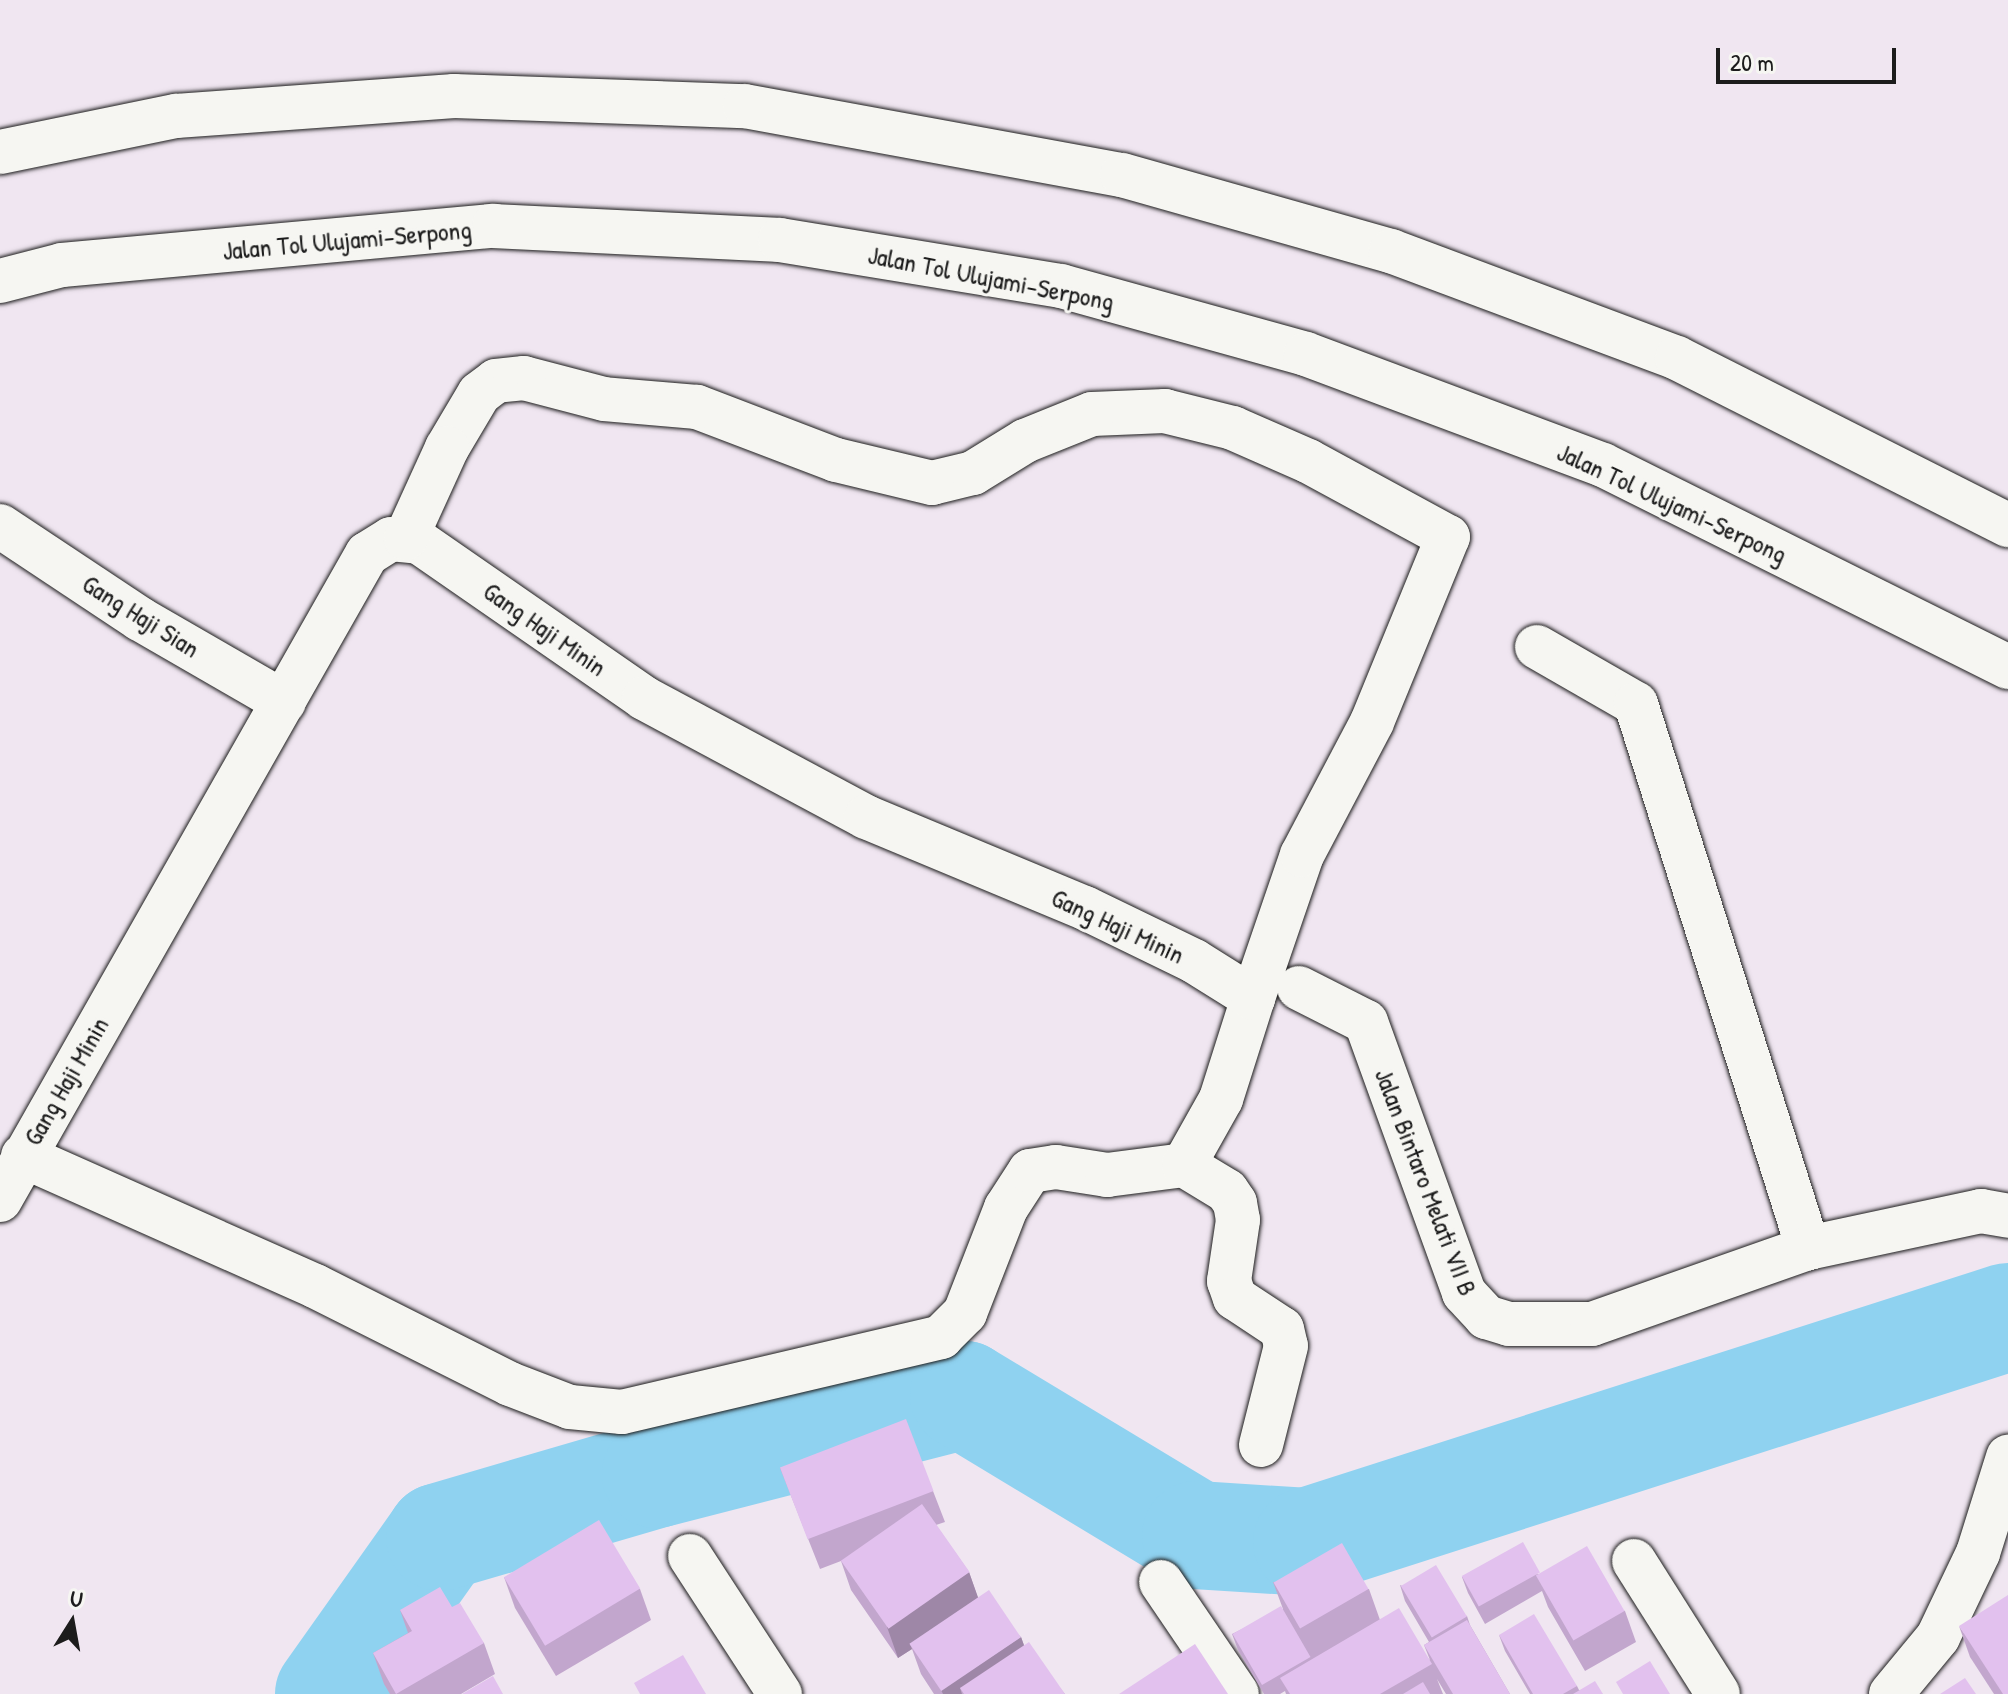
<!DOCTYPE html>
<meta charset="utf-8">
<style>
body{margin:0}
#map{position:relative;width:2008px;height:1694px;overflow:hidden;background:#f0e6f1;font-family:"Patrick Hand",sans-serif}
div>[style]{position:absolute}
.river>*{height:108px;margin:-54px;padding:0 54px;transform-origin:54px;border-radius:54px;background:#8fd2f0}
.roads{filter:drop-shadow(0 0 2px #1c1c1c) drop-shadow(0 0 2px #1c1c1c)}
.minor>*{height:44px;margin:-22px;padding:0 22px;transform-origin:22px;border-radius:22px;background:#f6f6f2}
.motorway>*{height:44px;margin:-22px;padding:0 22px;transform-origin:22px;border-radius:22px;background:#f6f6f2}
.wall>*{inset:0;background:#c2a6cd}
.shaded-wall>*{inset:0;background:#9e87a7}
.building>*{inset:0;background:#e2c1ee;transform-origin:0 0}
span{translate:-50% -50%;white-space:nowrap;text-align:center;line-height:1.15;-webkit-text-stroke:6px #f6f6f2;paint-order:stroke}
.street-label{font-size:26px;color:#1c1c1c}
.north{position:absolute;left:32px;top:1582px;width:80px;height:80px;-webkit-text-stroke:6px #f6f6f2;paint-order:stroke;rotate:11deg;font-size:22px;font-weight:700;line-height:32px;text-align:center;color:#1c1c1c}
.north::after{content:'';display:block;margin:auto;width:28px;height:36px;background:#1c1c1c;clip-path:polygon(50% 0,100% 100%,50% 72%,0 100%)}
.scale{position:absolute;left:1716px;top:48px;width:180px;height:36px;box-sizing:border-box;border:4px solid #1c1c1c;border-top:0;padding-left:10px;font-size:24px;line-height:28px;white-space:nowrap;color:#1c1c1c;-webkit-text-stroke:6px #f6f6f2;paint-order:stroke}
</style>
<div id="map">
<div class="river">
<div style="left:329px;top:1694px;width:192px;rotate:-54.7deg"></div>
<div style="left:440px;top:1537px;width:225px;rotate:-16.3deg"></div>
<div style="left:656px;top:1474px;width:318px;rotate:-14.4deg"></div>
<div style="left:964px;top:1395px;width:271px;rotate:31.1deg"></div>
<div style="left:1196px;top:1535px;width:111px;rotate:3.6deg"></div>
<div style="left:1307px;top:1542px;width:736px;rotate:-17.8deg"></div>
</div>
<div class="roads">
<div class="minor">
<div style="left:0;top:526px;width:168px;rotate:33.6deg"></div>
<div style="left:140px;top:619px;width:166px;rotate:30deg"></div>
<div style="left:1537px;top:647px;width:114px;rotate:29.9deg"></div>
<div style="left:1636px;top:704px;width:571px;rotate:72.45deg"></div>
<div style="left:1299px;top:988px;width:75px;rotate:26.9deg"></div>
<div style="left:1366px;top:1022px;width:288px;rotate:70.1deg"></div>
<div style="left:1464px;top:1293px;width:33px;rotate:47deg"></div>
<div style="left:1486px;top:1317px;width:24px;rotate:17deg"></div>
<div style="left:1509px;top:1324px;width:83px"></div>
<div style="left:1592px;top:1324px;width:229px;rotate:-19.4deg"></div>
<div style="left:1808px;top:1248px;width:177px;rotate:-12.1deg"></div>
<div style="left:1981px;top:1211px;width:27px;rotate:10deg"></div>
<div style="left:23px;top:1156px;width:320px;rotate:24deg"></div>
<div style="left:315px;top:1286px;width:218px;rotate:26.7deg"></div>
<div style="left:510px;top:1384px;width:64px;rotate:21deg"></div>
<div style="left:570px;top:1407px;width:52px;rotate:5.5deg"></div>
<div style="left:622px;top:1412px;width:328px;rotate:-13.2deg"></div>
<div style="left:941px;top:1337px;width:34px;rotate:-45deg"></div>
<div style="left:965px;top:1313px;width:113px;rotate:-68.7deg"></div>
<div style="left:1006px;top:1208px;width:44px;rotate:-57deg"></div>
<div style="left:1030px;top:1171px;width:26px;rotate:-9deg"></div>
<div style="left:1056px;top:1167px;width:52px;rotate:8.9deg"></div>
<div style="left:1107px;top:1175px;width:78px;rotate:-7.4deg"></div>
<div style="left:1184px;top:1165px;width:76px;rotate:-60.7deg"></div>
<div style="left:1221px;top:1099px;width:106px;rotate:-72.4deg"></div>
<div style="left:1184px;top:1165px;width:50px;rotate:31.2deg"></div>
<div style="left:1227px;top:1191px;width:14px;rotate:56deg"></div>
<div style="left:1235px;top:1203px;width:17px;rotate:80deg"></div>
<div style="left:1238px;top:1220px;width:62px;rotate:98.4deg"></div>
<div style="left:1229px;top:1281px;width:18px;rotate:71deg"></div>
<div style="left:1235px;top:1298px;width:56px;rotate:33.4deg"></div>
<div style="left:1282px;top:1329px;width:17px;rotate:77deg"></div>
<div style="left:1286px;top:1346px;width:102px;rotate:104.2deg"></div>
<div style="left:0;top:1200px;width:743px;rotate:-60.4deg"></div>
<div style="left:367px;top:554px;width:28px;rotate:-32deg"></div>
<div style="left:391px;top:539px;width:28px;rotate:6deg"></div>
<div style="left:419px;top:542px;width:274px;rotate:34.7deg"></div>
<div style="left:644px;top:698px;width:252px;rotate:28.2deg"></div>
<div style="left:866px;top:817px;width:237px;rotate:22.6deg"></div>
<div style="left:1085px;top:908px;width:121px;rotate:25.9deg"></div>
<div style="left:1194px;top:961px;width:70px;rotate:32.1deg"></div>
<div style="left:1253px;top:998px;width:151px;rotate:-71.1deg"></div>
<div style="left:1302px;top:855px;width:150px;rotate:-62.2deg"></div>
<div style="left:1372px;top:722px;width:200px;rotate:-67.7deg"></div>
<div style="left:1448px;top:537px;width:159px;rotate:-151.5deg"></div>
<div style="left:1308px;top:461px;width:82px;rotate:-156.3deg"></div>
<div style="left:1233px;top:428px;width:70px;rotate:-166deg"></div>
<div style="left:1165px;top:411px;width:73px;rotate:177.6deg"></div>
<div style="left:1092px;top:414px;width:72px;rotate:158.1deg"></div>
<div style="left:1025px;top:441px;width:61px;rotate:148.4deg"></div>
<div style="left:973px;top:473px;width:42px;rotate:166.3deg"></div>
<div style="left:932px;top:483px;width:99px;rotate:-166.5deg"></div>
<div style="left:836px;top:460px;width:149px;rotate:-159.1deg"></div>
<div style="left:697px;top:407px;width:93px;rotate:-175.1deg"></div>
<div style="left:604px;top:399px;width:83px;rotate:-165.3deg"></div>
<div style="left:524px;top:378px;width:28px;rotate:174deg"></div>
<div style="left:496px;top:381px;width:21px;rotate:143deg"></div>
<div style="left:479px;top:394px;width:63px;rotate:120.7deg"></div>
<div style="left:447px;top:448px;width:99px;rotate:114.5deg"></div>
<div style="left:690px;top:1556px;width:165px;rotate:56.9deg"></div>
<div style="left:1634px;top:1561px;width:157px;rotate:57.7deg"></div>
<div style="left:1161px;top:1582px;width:135px;rotate:55.8deg"></div>
<div style="left:1891px;top:1694px;width:74px;rotate:-50.5deg"></div>
<div style="left:1938px;top:1637px;width:93px;rotate:-64.5deg"></div>
<div style="left:1978px;top:1553px;width:101px;rotate:-72.6deg"></div>
</div>
<div class="motorway">
<div style="left:0;top:152px;width:180px;rotate:-11.6deg"></div>
<div style="left:176px;top:116px;width:279px;rotate:-4.1deg"></div>
<div style="left:454px;top:96px;width:291px;rotate:2deg"></div>
<div style="left:745px;top:106px;width:383px;rotate:10.4deg"></div>
<div style="left:1122px;top:175px;width:280px;rotate:15.8deg"></div>
<div style="left:1391px;top:251px;width:305px;rotate:20.5deg"></div>
<div style="left:1677px;top:358px;width:371px;rotate:26.8deg"></div>
<div style="left:0;top:281px;width:64px;rotate:-14.5deg"></div>
<div style="left:62px;top:265px;width:434px;rotate:-5.2deg"></div>
<div style="left:494px;top:226px;width:286px;rotate:2.8deg"></div>
<div style="left:780px;top:240px;width:285px;rotate:9.3deg"></div>
<div style="left:1061px;top:286px;width:254px;rotate:15.5deg"></div>
<div style="left:1306px;top:354px;width:317px;rotate:20.5deg"></div>
<div style="left:1603px;top:465px;width:453px;rotate:26.5deg"></div>
</div>
</div>
<div class="wall">
<div style="clip-path:polygon(780px 1468px,933px 1491px,945px 1522px,936px 1525px,969px 1572px,978px 1598px,1021px 1637px,1024px 1645px,1065px 1694px,934px 1694px,921px 1674px,912px 1649px,898px 1658px,851px 1590px,841px 1561px,820px 1569px)"></div>
<div style="clip-path:polygon(1541px 1574px,1625px 1611px,1636px 1642px,1585px 1671px,1548px 1607px,1542px 1591px,1485px 1624px,1468px 1593px,1462px 1577px)"></div>
<div style="clip-path:polygon(504px 1577px,640px 1589px,651px 1620px,556px 1676px,515px 1608px)"></div>
<div style="clip-path:polygon(1273px 1582px,1369px 1589px,1380px 1620px,1430px 1660px,1424px 1645px,1429px 1642px,1405px 1601px,1400px 1585px,1467px 1616px,1470px 1625px,1510px 1694px,1446px 1694px,1437px 1679px,1443px 1694px,1286px 1694px,1285px 1691px,1280px 1694px,1264px 1694px,1238px 1650px,1232px 1634px,1283px 1609px)"></div>
<div style="clip-path:polygon(452px 1607px,484px 1643px,495px 1674px,461px 1694px,390px 1694px,384px 1684px,373px 1653px,408px 1633px,400px 1610px)"></div>
<div style="clip-path:polygon(1959px 1626px,2008px 1694px,1994px 1694px,1970px 1657px)"></div>
<div style="clip-path:polygon(1499px 1635px,1577px 1686px,1579px 1690px,1603px 1694px,1530px 1694px,1505px 1651px)"></div>
</div>
<div class="shaded-wall">
<div style="clip-path:polygon(969px 1572px,980px 1603px,910px 1644px,912px 1649px,898px 1658px,887px 1627px)"></div>
<div style="clip-path:polygon(1021px 1637px,1032px 1668px,960px 1688px,962px 1694px,943px 1694px,941px 1690px)"></div>
</div>
<div class="building">
<div style="left:906px;top:1419px;width:77px;height:135px;rotate:69deg"></div>
<div style="left:922px;top:1504px;width:83px;height:99px;rotate:55deg"></div>
<div style="left:599px;top:1520px;width:80px;height:111px;rotate:59deg"></div>
<div style="left:1523px;top:1542px;width:35px;height:70px;rotate:61deg"></div>
<div style="left:1342px;top:1543px;width:53px;height:79px;rotate:60deg"></div>
<div style="left:1587px;top:1546px;width:75px;height:59px;rotate:60deg"></div>
<div style="left:1436px;top:1565px;width:60px;height:41px;rotate:59deg"></div>
<div style="clip-path:polygon(440px 1587px,452px 1607px,460px 1603px,484px 1643px,396px 1694px,373px 1653px,412px 1631px,400px 1610px)"></div>
<div style="left:989px;top:1590px;width:57px;height:96px;rotate:56deg"></div>
<div style="clip-path:polygon(2008px 1595px,2008px 1694px,2003px 1694px,1959px 1626px)"></div>
<div style="left:1281px;top:1606px;width:59px;height:56px;rotate:60deg"></div>
<div style="clip-path:polygon(1399px 1608px,1432px 1664px,1380px 1694px,1290px 1694px,1280px 1678px)"></div>
<div style="clip-path:polygon(1534px 1614px,1577px 1686px,1563px 1694px,1533px 1694px,1499px 1635px)"></div>
<div style="clip-path:polygon(1467px 1620px,1510px 1694px,1453px 1694px,1424px 1645px)"></div>
<div style="clip-path:polygon(1029px 1642px,1065px 1694px,964px 1694px,960px 1688px)"></div>
<div style="clip-path:polygon(1195px 1644px,1228px 1694px,1119px 1694px)"></div>
<div style="clip-path:polygon(683px 1655px,706px 1694px,640px 1694px,634px 1683px)"></div>
<div style="clip-path:polygon(1650px 1661px,1670px 1694px,1623px 1694px,1616px 1682px)"></div>
<div style="clip-path:polygon(493px 1676px,503px 1694px,462px 1694px)"></div>
<div style="clip-path:polygon(1965px 1678px,1976px 1694px,1940px 1694px)"></div>
<div style="clip-path:polygon(1595px 1681px,1603px 1694px,1573px 1694px)"></div>
<div style="clip-path:polygon(1423px 1682px,1430px 1694px,1403px 1694px)"></div>
</div>
<div class="street-label">
<span style="left:347px;top:240px;rotate:-5deg">Jalan Tol Ulujami–Serpong</span>
<span style="left:991px;top:278px;rotate:11deg">Jalan Tol Ulujami–Serpong</span>
<span style="left:1672px;top:503px;rotate:25deg">Jalan Tol Ulujami–Serpong</span>
<span style="left:141px;top:616px;rotate:32deg">Gang Haji Sian</span>
<span style="left:545px;top:629px;rotate:35deg">Gang Haji Minin</span>
<span style="left:1118px;top:926px;rotate:25deg">Gang Haji Minin</span>
<span style="left:66px;top:1081px;rotate:-60deg">Gang Haji Minin</span>
<span style="left:1426px;top:1182px;rotate:69deg">Jalan Bintaro Melati VII B</span>
</div>
<div class="north">U</div>
<div class="scale">20 m</div>
</div>
